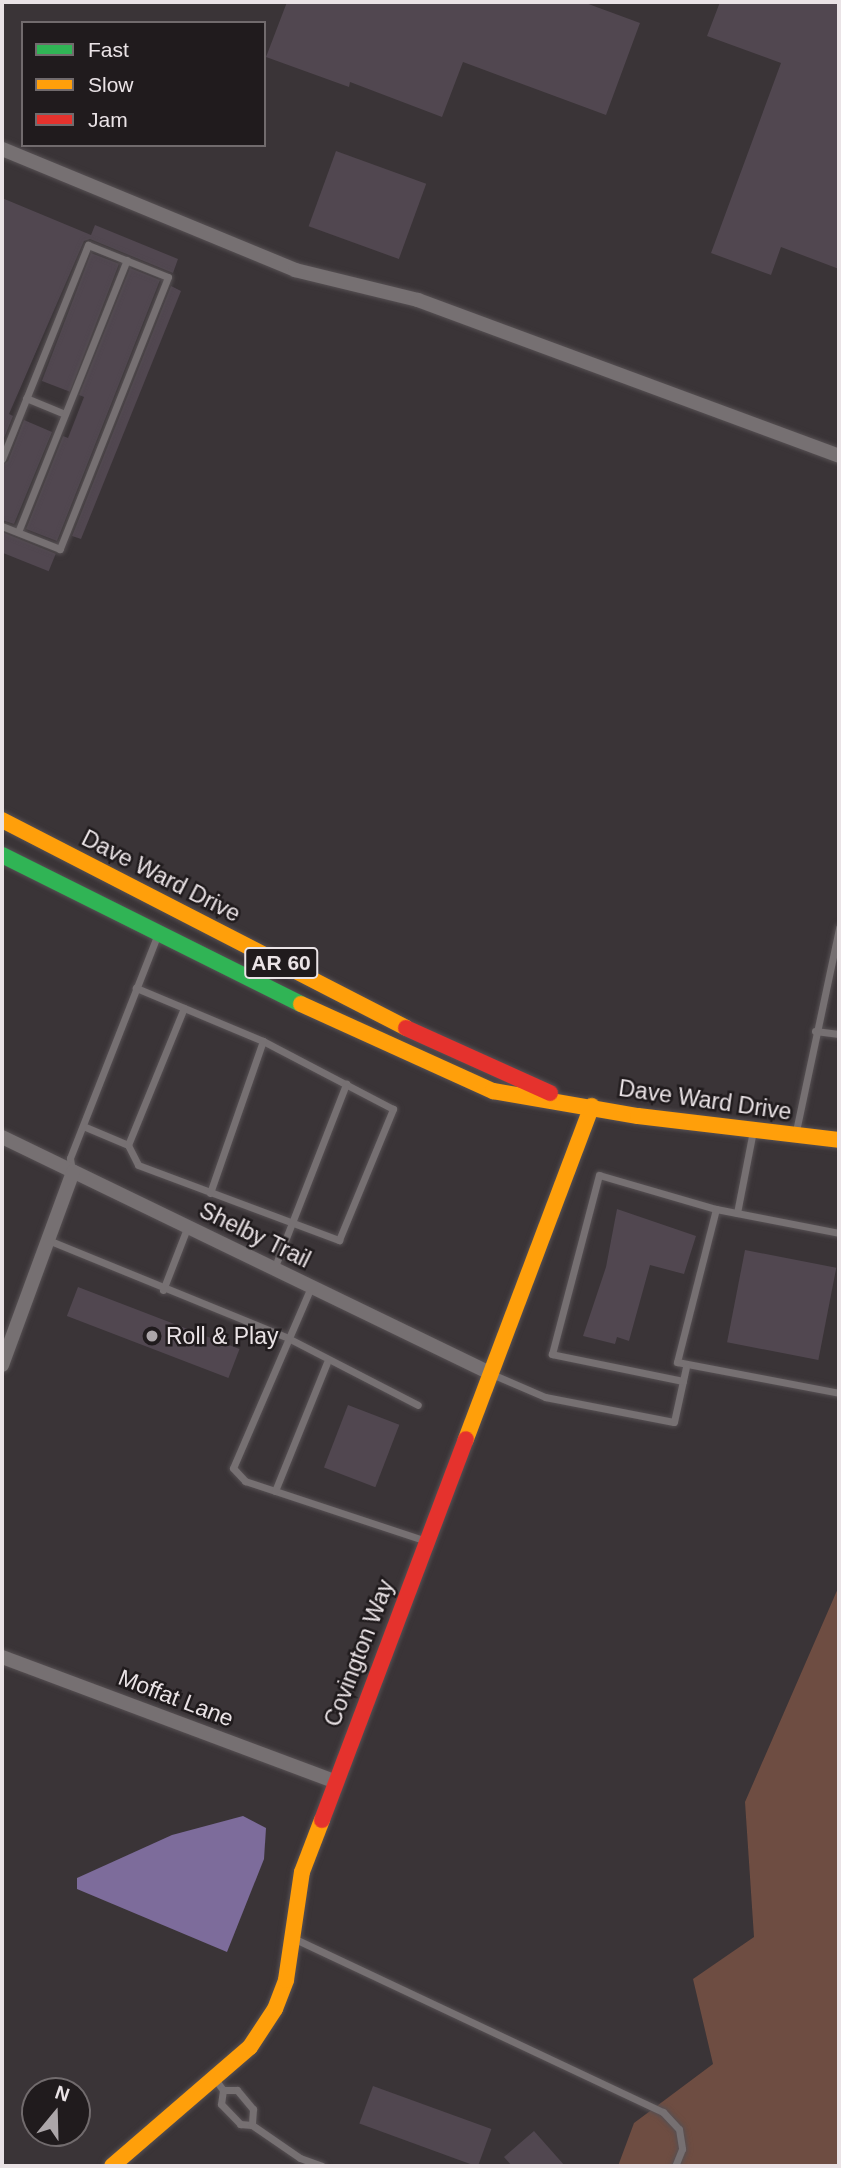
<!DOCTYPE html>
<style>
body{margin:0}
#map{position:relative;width:841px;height:2168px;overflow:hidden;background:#3a3437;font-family:Helvetica,sans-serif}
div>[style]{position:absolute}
.green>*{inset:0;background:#6e4d42}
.water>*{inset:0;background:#7d6c9b}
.building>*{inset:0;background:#514750;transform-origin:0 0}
.roads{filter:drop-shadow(0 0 2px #565053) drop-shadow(0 0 2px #565053)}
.lane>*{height:7px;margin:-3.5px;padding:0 3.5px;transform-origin:3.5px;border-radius:3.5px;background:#767072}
.street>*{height:14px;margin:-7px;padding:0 7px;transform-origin:7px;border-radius:7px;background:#767072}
.fast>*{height:16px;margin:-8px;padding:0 8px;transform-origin:8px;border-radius:8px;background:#30b455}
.slow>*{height:16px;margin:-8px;padding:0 8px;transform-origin:8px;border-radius:8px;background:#ff9f0a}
.jam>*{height:16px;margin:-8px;padding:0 8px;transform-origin:8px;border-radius:8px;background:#e5322d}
.dots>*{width:19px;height:19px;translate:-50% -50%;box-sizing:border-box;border:4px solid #201b1d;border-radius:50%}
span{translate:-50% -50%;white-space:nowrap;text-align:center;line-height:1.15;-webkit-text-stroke:5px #201b1d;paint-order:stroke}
.shield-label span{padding:2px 5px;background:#201b1d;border:2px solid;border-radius:5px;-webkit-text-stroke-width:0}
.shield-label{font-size:21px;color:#eae3e6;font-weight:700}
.street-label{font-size:23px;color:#eae3e6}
.poi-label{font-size:23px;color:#eae3e6}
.left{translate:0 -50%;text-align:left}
.frame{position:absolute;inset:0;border:4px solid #eae3e6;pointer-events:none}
.legend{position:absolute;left:21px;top:21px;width:245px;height:126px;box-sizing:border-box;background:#201b1d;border:2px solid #716b6d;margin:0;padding:9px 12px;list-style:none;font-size:21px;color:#eae3e6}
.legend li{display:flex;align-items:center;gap:14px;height:35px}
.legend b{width:35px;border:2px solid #716b6d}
.north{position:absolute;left:21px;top:2077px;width:70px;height:70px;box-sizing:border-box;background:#201b1d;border:2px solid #716b6d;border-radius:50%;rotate:19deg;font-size:19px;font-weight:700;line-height:28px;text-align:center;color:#eae3e6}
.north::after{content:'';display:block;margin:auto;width:24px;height:32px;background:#aca6a9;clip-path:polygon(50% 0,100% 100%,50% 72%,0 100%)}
</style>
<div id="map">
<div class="green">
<div style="clip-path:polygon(839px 1586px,839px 2166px,618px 2166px,634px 2123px,713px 2064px,693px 1979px,754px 1937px,745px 1802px)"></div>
</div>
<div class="water">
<div style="clip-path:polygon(243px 1816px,266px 1828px,264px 1859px,227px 1952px,77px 1889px,77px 1878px,172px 1835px)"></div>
</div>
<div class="building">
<div style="clip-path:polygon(287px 2px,583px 2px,640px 23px,606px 115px,463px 62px,442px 117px,350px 82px,349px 87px,266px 57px)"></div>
<div style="clip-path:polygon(720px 2px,839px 2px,839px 269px,781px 247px,771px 275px,711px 253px,781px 63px,707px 36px)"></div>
<div style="left:336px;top:151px;width:96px;height:80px;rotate:20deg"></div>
<div style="clip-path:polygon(2px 198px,91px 235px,95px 225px,178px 259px,173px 273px,90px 239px,84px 241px,9px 414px,13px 416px,2px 443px)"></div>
<div style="left:91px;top:253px;width:30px;height:137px;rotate:21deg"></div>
<div style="clip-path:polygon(130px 268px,160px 280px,57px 541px,26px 529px,63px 436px,68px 438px,84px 397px,79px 395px)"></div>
<div style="clip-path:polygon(171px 286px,181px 291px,81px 539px,72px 536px)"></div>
<div style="clip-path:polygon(24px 420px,52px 432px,14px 524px,2px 520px,2px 465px,8px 461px)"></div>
<div style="left:2px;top:532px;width:58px;height:19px;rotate:22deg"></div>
<div style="clip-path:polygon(617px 1209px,696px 1236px,684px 1274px,650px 1265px,629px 1341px,617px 1337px,615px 1344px,583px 1336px,606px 1267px)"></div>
<div style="left:745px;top:1250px;width:93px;height:94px;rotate:11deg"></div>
<div style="left:78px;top:1287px;width:173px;height:31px;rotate:21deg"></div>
<div style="left:348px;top:1405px;width:55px;height:67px;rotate:21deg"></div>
<div style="left:373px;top:2086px;width:126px;height:40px;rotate:20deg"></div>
<div style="clip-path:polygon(534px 2131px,565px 2166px,512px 2166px,504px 2157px)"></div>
</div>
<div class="roads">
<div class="lane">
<div style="left:26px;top:398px;width:42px;rotate:22.3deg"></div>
<div style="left:2px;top:459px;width:231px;rotate:-68.1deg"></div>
<div style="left:88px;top:245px;width:86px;rotate:21.8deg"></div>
<div style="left:168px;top:277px;width:293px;rotate:111.7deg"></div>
<div style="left:60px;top:549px;width:62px;rotate:-158.4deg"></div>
<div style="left:18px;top:532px;width:293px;rotate:-68.2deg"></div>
<div style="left:815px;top:1031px;width:24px;rotate:7deg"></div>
<div style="left:83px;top:1126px;width:49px;rotate:22.9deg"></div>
<div style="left:128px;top:1145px;width:22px;rotate:63deg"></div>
<div style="left:138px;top:1165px;width:215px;rotate:20.5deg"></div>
<div style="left:339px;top:1240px;width:142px;rotate:-67.6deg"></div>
<div style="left:393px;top:1109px;width:147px;rotate:-152.4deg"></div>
<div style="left:263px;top:1041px;width:138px;rotate:-157.3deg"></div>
<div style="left:796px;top:1131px;width:208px;rotate:-78deg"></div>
<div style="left:128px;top:1145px;width:148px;rotate:-67.8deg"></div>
<div style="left:72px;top:1171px;width:13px;rotate:-99deg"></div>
<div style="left:70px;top:1158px;width:238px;rotate:-68.6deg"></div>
<div style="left:210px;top:1193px;width:161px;rotate:-70.8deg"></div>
<div style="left:716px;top:1209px;width:158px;rotate:104.3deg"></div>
<div style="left:677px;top:1362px;width:165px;rotate:10.8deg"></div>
<div style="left:737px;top:1213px;width:84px;rotate:-79deg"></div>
<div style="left:48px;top:1240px;width:259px;rotate:22.2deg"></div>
<div style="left:288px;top:1338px;width:146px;rotate:27.3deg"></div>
<div style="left:274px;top:1269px;width:199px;rotate:-68.7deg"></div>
<div style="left:311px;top:1287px;width:197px;rotate:113.3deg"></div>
<div style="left:233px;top:1468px;width:18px;rotate:47deg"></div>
<div style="left:245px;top:1481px;width:191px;rotate:18.3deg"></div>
<div style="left:163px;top:1290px;width:66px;rotate:-68.8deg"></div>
<div style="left:494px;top:1375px;width:56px;rotate:23.3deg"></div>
<div style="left:545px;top:1397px;width:131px;rotate:11deg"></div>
<div style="left:674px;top:1422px;width:56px;rotate:-77.7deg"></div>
<div style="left:683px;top:1381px;width:134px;rotate:-168.4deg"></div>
<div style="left:552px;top:1354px;width:185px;rotate:-75.3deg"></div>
<div style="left:599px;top:1175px;width:122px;rotate:16.2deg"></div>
<div style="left:716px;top:1209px;width:125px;rotate:11deg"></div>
<div style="left:275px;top:1491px;width:139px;rotate:-68deg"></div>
<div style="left:293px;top:1938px;width:409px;rotate:25.2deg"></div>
<div style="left:663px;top:2112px;width:23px;rotate:47deg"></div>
<div style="left:679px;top:2129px;width:20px;rotate:81deg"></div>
<div style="left:682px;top:2149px;width:18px;rotate:112deg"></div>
<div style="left:215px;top:2079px;width:14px;rotate:54deg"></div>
<div style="left:223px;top:2090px;width:14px;rotate:98deg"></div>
<div style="left:221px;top:2104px;width:28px;rotate:46deg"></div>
<div style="left:240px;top:2124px;width:12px;rotate:5deg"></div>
<div style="left:252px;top:2125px;width:58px;rotate:34.5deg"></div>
<div style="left:300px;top:2158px;width:23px;rotate:20deg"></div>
<div style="left:223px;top:2090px;width:14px"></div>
<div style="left:237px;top:2090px;width:25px;rotate:50deg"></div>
<div style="left:253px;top:2109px;width:16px;rotate:94deg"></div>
</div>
<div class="street">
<div style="left:2px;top:149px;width:317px;rotate:22.4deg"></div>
<div style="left:295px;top:270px;width:127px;rotate:13.7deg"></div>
<div style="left:418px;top:300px;width:449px;rotate:20.3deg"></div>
<div style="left:2px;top:1137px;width:542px;rotate:25.81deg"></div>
<div style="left:2px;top:1365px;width:206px;rotate:-69.8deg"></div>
<div style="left:2px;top:1657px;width:354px;rotate:20.5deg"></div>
</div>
<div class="fast">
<div style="left:2px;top:855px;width:334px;rotate:26.5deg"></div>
</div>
<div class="slow">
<div style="left:2px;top:820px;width:454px;rotate:27.2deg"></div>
<div style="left:301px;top:1004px;width:211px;rotate:24.4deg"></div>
<div style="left:493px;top:1091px;width:147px;rotate:9.8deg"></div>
<div style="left:638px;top:1116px;width:202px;rotate:6.8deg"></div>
<div style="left:466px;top:1439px;width:356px;rotate:-69.3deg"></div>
<div style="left:112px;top:2166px;width:182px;rotate:-40.8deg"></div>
<div style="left:250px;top:2047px;width:45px;rotate:-56.7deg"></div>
<div style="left:275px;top:2009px;width:31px;rotate:-69deg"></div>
<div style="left:286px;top:1980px;width:109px;rotate:-81.6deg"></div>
<div style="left:302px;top:1872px;width:56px;rotate:-69deg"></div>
</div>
<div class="jam">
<div style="left:406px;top:1028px;width:158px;rotate:24.3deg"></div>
<div style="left:322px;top:1820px;width:407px;rotate:-69.3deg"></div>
</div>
</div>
<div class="dots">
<div style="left:152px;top:1336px;background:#aca6a9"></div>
</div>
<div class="shield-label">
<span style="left:281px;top:963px">AR 60</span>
</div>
<div class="street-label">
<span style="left:161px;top:876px;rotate:27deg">Dave Ward Drive</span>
<span style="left:705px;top:1100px;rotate:8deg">Dave Ward Drive</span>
<span style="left:255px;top:1235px;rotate:26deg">Shelby Trail</span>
<span style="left:359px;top:1653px;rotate:-69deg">Covington Way</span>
<span style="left:176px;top:1698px;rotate:21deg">Moffat Lane</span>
</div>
<div class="poi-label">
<span class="left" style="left:166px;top:1336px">Roll &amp; Play</span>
</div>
<div class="frame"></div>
<ul class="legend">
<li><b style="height:9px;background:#30b455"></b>Fast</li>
<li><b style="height:9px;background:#ff9f0a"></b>Slow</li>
<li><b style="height:9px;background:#e5322d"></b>Jam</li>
</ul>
<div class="north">N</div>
</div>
